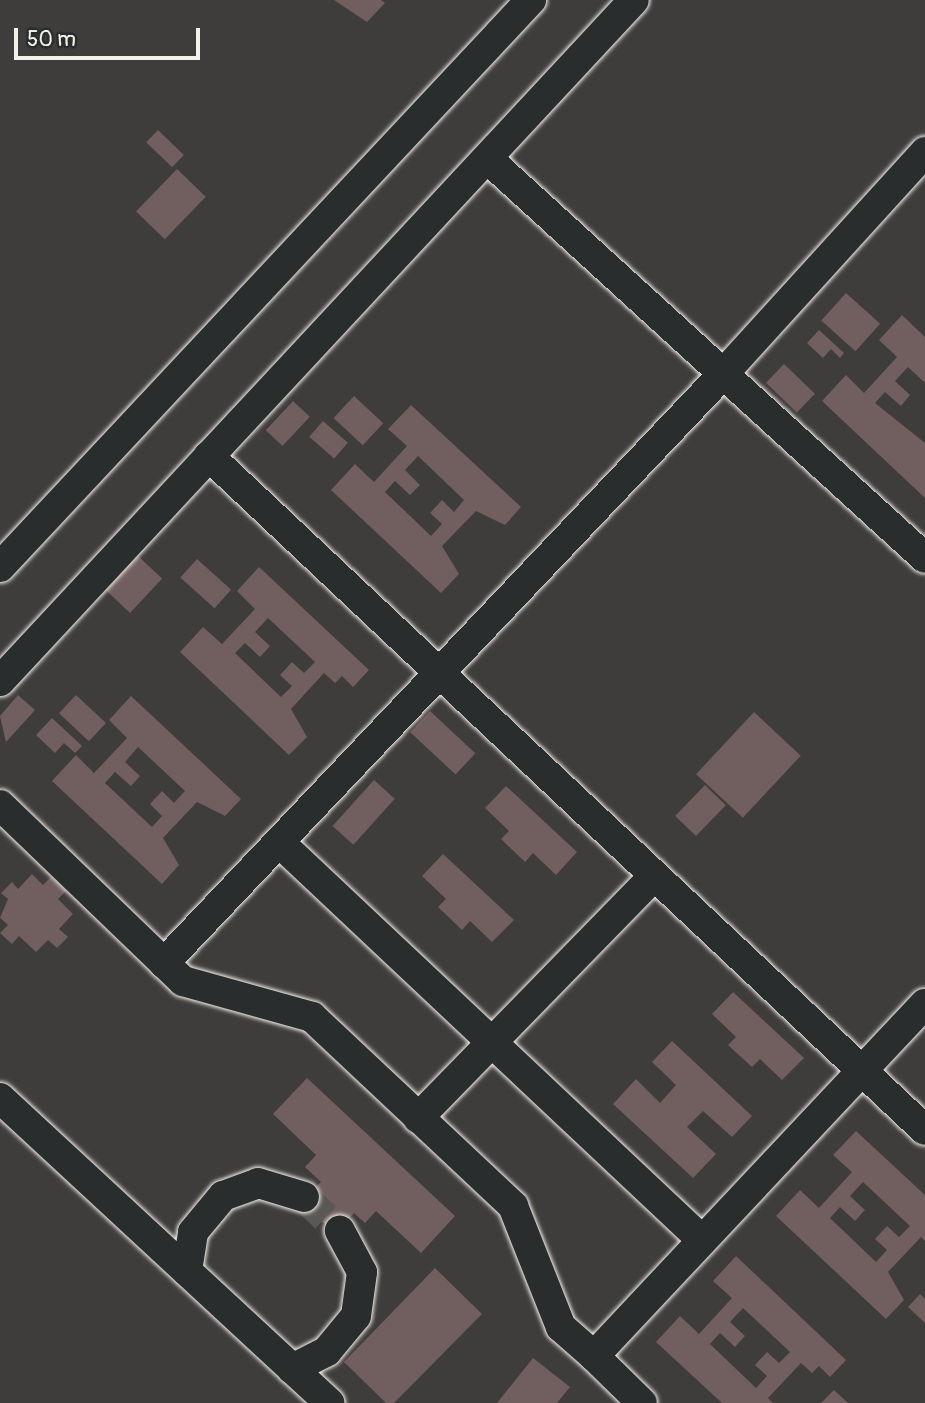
<!DOCTYPE html>
<style>
body{margin:0}
#map{position:relative;width:925px;height:1403px;overflow:hidden;background:#3f3c3c;font-family:Pangolin,sans-serif}
div>[style]{position:absolute}
.building>*{inset:0;background:#715e5e;transform-origin:0 0}
.minor-tunnel>*{height:30px;margin-top:-15px;transform-origin:0;background:repeating-linear-gradient(90deg,#5a5756 0 30px,transparent 0 45px)}
.roads{filter:drop-shadow(0 0 2px #f4f1e8) drop-shadow(0 0 2px #f4f1e8)}
.minor>*{height:30px;margin:-15px;padding:0 15px;transform-origin:15px;border-radius:15px;background:#2a2d2e}
span{translate:-50% -50%;white-space:nowrap;text-align:center;line-height:1.15;-webkit-text-stroke:5px #2a2d2e;paint-order:stroke}
.scale{position:absolute;left:14px;top:28px;width:186px;height:32px;box-sizing:border-box;border:4px solid #f4f1e8;border-top:0;padding-left:9px;font-size:21px;line-height:24px;white-space:nowrap;color:#f4f1e8;-webkit-text-stroke:5px #2a2d2e;paint-order:stroke}
</style>
<div id="map">
<div class="building">
<div style="clip-path:polygon(334px 0,381px 0,385px 3px,367px 22px)"></div>
<div style="left:158px;top:130px;width:36px;height:17px;rotate:44deg"></div>
<div style="left:177px;top:169px;width:40px;height:59px;rotate:44deg"></div>
<div style="left:846px;top:293px;width:46px;height:37px;rotate:42deg"></div>
<div style="clip-path:polygon(902px 315px,925px 337px,925px 383px,908px 367px,895px 381px,910px 395px,901px 406px,885px 392px,875px 403px,925px 443px,925px 498px,822px 401px,846px 375px,864px 393px,897px 357px,879px 340px)"></div>
<div style="clip-path:polygon(819px 330px,844px 353px,840px 358px,831px 349px,823px 358px,807px 343px)"></div>
<div style="left:784px;top:364px;width:43px;height:26px;rotate:44deg"></div>
<div style="left:354px;top:396px;width:40px;height:30px;rotate:43deg"></div>
<div style="left:293px;top:401px;width:23px;height:40px;rotate:43deg"></div>
<div style="clip-path:polygon(evenodd,411px 405px,521px 507px,505px 525px,476px 511px,442px 546px,459px 574px,441px 593px,331px 490px,355px 464px,374px 482px,407px 446px,388px 429px,411px 405px,418px 456px,464px 500px,454px 512px,442px 500px,430px 513px,442px 524px,431px 536px,385px 492px,395px 481px,410px 495px,420px 485px,405px 470px,418px 456px)"></div>
<div style="left:323px;top:421px;width:33px;height:21px;rotate:41deg"></div>
<div style="left:138px;top:556px;width:33px;height:47px;rotate:43deg"></div>
<div style="left:197px;top:559px;width:46px;height:25px;rotate:42deg"></div>
<div style="clip-path:polygon(evenodd,259px 567px,369px 670px,353px 687px,342px 676px,335px 683px,324px 673px,291px 709px,307px 737px,289px 755px,180px 652px,203px 627px,222px 644px,255px 609px,237px 591px,259px 567px,268px 618px,315px 662px,304px 673px,292px 662px,280px 675px,292px 686px,281px 697px,235px 653px,245px 643px,260px 657px,270px 646px,255px 632px,268px 618px)"></div>
<div style="clip-path:polygon(18px 695px,35px 710px,6px 742px,0 716px)"></div>
<div style="left:76px;top:695px;width:41px;height:25px;rotate:43deg"></div>
<div style="clip-path:polygon(evenodd,131px 696px,241px 799px,225px 816px,197px 802px,163px 838px,179px 865px,162px 884px,52px 781px,76px 755px,94px 773px,127px 738px,109px 720px,131px 696px,138px 747px,185px 791px,174px 803px,162px 791px,150px 804px,162px 816px,152px 827px,105px 783px,115px 772px,131px 786px,140px 776px,125px 762px,138px 747px)"></div>
<div style="left:430px;top:711px;width:62px;height:29px;rotate:43deg"></div>
<div style="left:754px;top:712px;width:64px;height:85px;rotate:43deg"></div>
<div style="clip-path:polygon(52px 718px,82px 746px,75px 753px,64px 743px,55px 753px,36px 735px)"></div>
<div style="left:374px;top:780px;width:28px;height:62px;rotate:42deg"></div>
<div style="left:705px;top:785px;width:29px;height:43px;rotate:44deg"></div>
<div style="clip-path:polygon(506px 786px,577px 852px,556px 875px,533px 853px,525px 862px,501px 839px,509px 831px,485px 808px)"></div>
<div style="clip-path:polygon(443px 854px,514px 920px,492px 942px,470px 921px,462px 930px,438px 907px,446px 899px,422px 876px)"></div>
<div style="clip-path:polygon(32px 874px,43px 885px,51px 877px,66px 891px,58px 899px,73px 914px,59px 929px,68px 937px,57px 948px,48px 940px,36px 952px,19px 936px,12px 944px,0 933px,8px 925px,0 918px,8px 899px,1px 893px,12px 882px,18px 889px)"></div>
<div style="clip-path:polygon(733px 992px,804px 1058px,782px 1080px,760px 1059px,752px 1067px,728px 1045px,736px 1037px,712px 1014px)"></div>
<div style="clip-path:polygon(672px 1041px,752px 1116px,732px 1137px,703px 1111px,687px 1127px,716px 1154px,693px 1178px,613px 1104px,636px 1079px,660px 1103px,676px 1085px,652px 1062px)"></div>
<div style="clip-path:polygon(307px 1078px,455px 1216px,421px 1253px,376px 1211px,365px 1223px,354px 1213px,335px 1234px,302px 1202px,321px 1182px,305px 1167px,316px 1155px,273px 1114px)"></div>
<div style="clip-path:polygon(evenodd,856px 1131px,925px 1195px,925px 1241px,921px 1237px,888px 1272px,904px 1300px,886px 1319px,776px 1216px,800px 1190px,819px 1208px,852px 1172px,833px 1155px,856px 1131px,863px 1182px,910px 1226px,899px 1237px,887px 1226px,875px 1239px,887px 1250px,876px 1262px,830px 1218px,840px 1207px,855px 1221px,865px 1210px,850px 1196px,863px 1182px)"></div>
<div style="clip-path:polygon(evenodd,736px 1256px,846px 1360px,830px 1377px,819px 1366px,812px 1373px,801px 1363px,768px 1398px,773px 1403px,722px 1403px,656px 1342px,680px 1316px,699px 1334px,732px 1298px,713px 1281px,736px 1256px,743px 1308px,790px 1352px,779px 1363px,767px 1352px,755px 1365px,767px 1376px,756px 1388px,710px 1344px,720px 1333px,735px 1347px,745px 1336px,730px 1322px,743px 1308px)"></div>
<div style="clip-path:polygon(435px 1268px,482px 1314px,394px 1403px,386px 1403px,344px 1362px)"></div>
<div style="clip-path:polygon(920px 1294px,925px 1299px,925px 1323px,908px 1307px)"></div>
<div style="clip-path:polygon(533px 1358px,570px 1387px,557px 1403px,497px 1403px)"></div>
<div style="clip-path:polygon(834px 1390px,848px 1403px,821px 1403px)"></div>
</div>
<div class="minor-tunnel">
<div style="left:304px;top:1197px;width:50px;rotate:43.4deg"></div>
</div>
<div class="roads">
<div class="minor">
<div style="left:489px;top:160px;width:590px;rotate:42.39deg"></div>
<div style="left:209px;top:456px;width:983px;rotate:43.27deg"></div>
<div style="left:0;top:567px;width:777px;rotate:-46.88deg"></div>
<div style="left:0;top:681px;width:930px;rotate:-47.05deg"></div>
<div style="left:0;top:805px;width:254px;rotate:43.9deg"></div>
<div style="left:183px;top:981px;width:134px;rotate:15.6deg"></div>
<div style="left:312px;top:1017px;width:276px;rotate:43.2deg"></div>
<div style="left:513px;top:1206px;width:130px;rotate:68.4deg"></div>
<div style="left:561px;top:1327px;width:44px;rotate:41.3deg"></div>
<div style="left:594px;top:1356px;width:483px;rotate:-46.8deg"></div>
<div style="left:279px;top:842px;width:581px;rotate:43.26deg"></div>
<div style="left:164px;top:963px;width:813px;rotate:-46.49deg"></div>
<div style="left:724px;top:373px;width:299px;rotate:-47.7deg"></div>
<div style="left:0;top:1098px;width:449px;rotate:42.8deg"></div>
<div style="left:418px;top:1118px;width:337px;rotate:-45.7deg"></div>
<div style="left:187px;top:1271px;width:39px;rotate:-81deg"></div>
<div style="left:193px;top:1232px;width:47px;rotate:-50.2deg"></div>
<div style="left:223px;top:1196px;width:37px;rotate:-20deg"></div>
<div style="left:258px;top:1183px;width:48px;rotate:16.9deg"></div>
<div style="left:594px;top:1356px;width:67px;rotate:44.4deg"></div>
<div style="left:292px;top:1369px;width:39px;rotate:-27deg"></div>
<div style="left:327px;top:1351px;width:45px;rotate:-50.4deg"></div>
<div style="left:356px;top:1316px;width:44px;rotate:-82.2deg"></div>
<div style="left:362px;top:1272px;width:47px;rotate:-118.2deg"></div>
</div>
</div>
<div class="scale">50 m</div>
</div>
